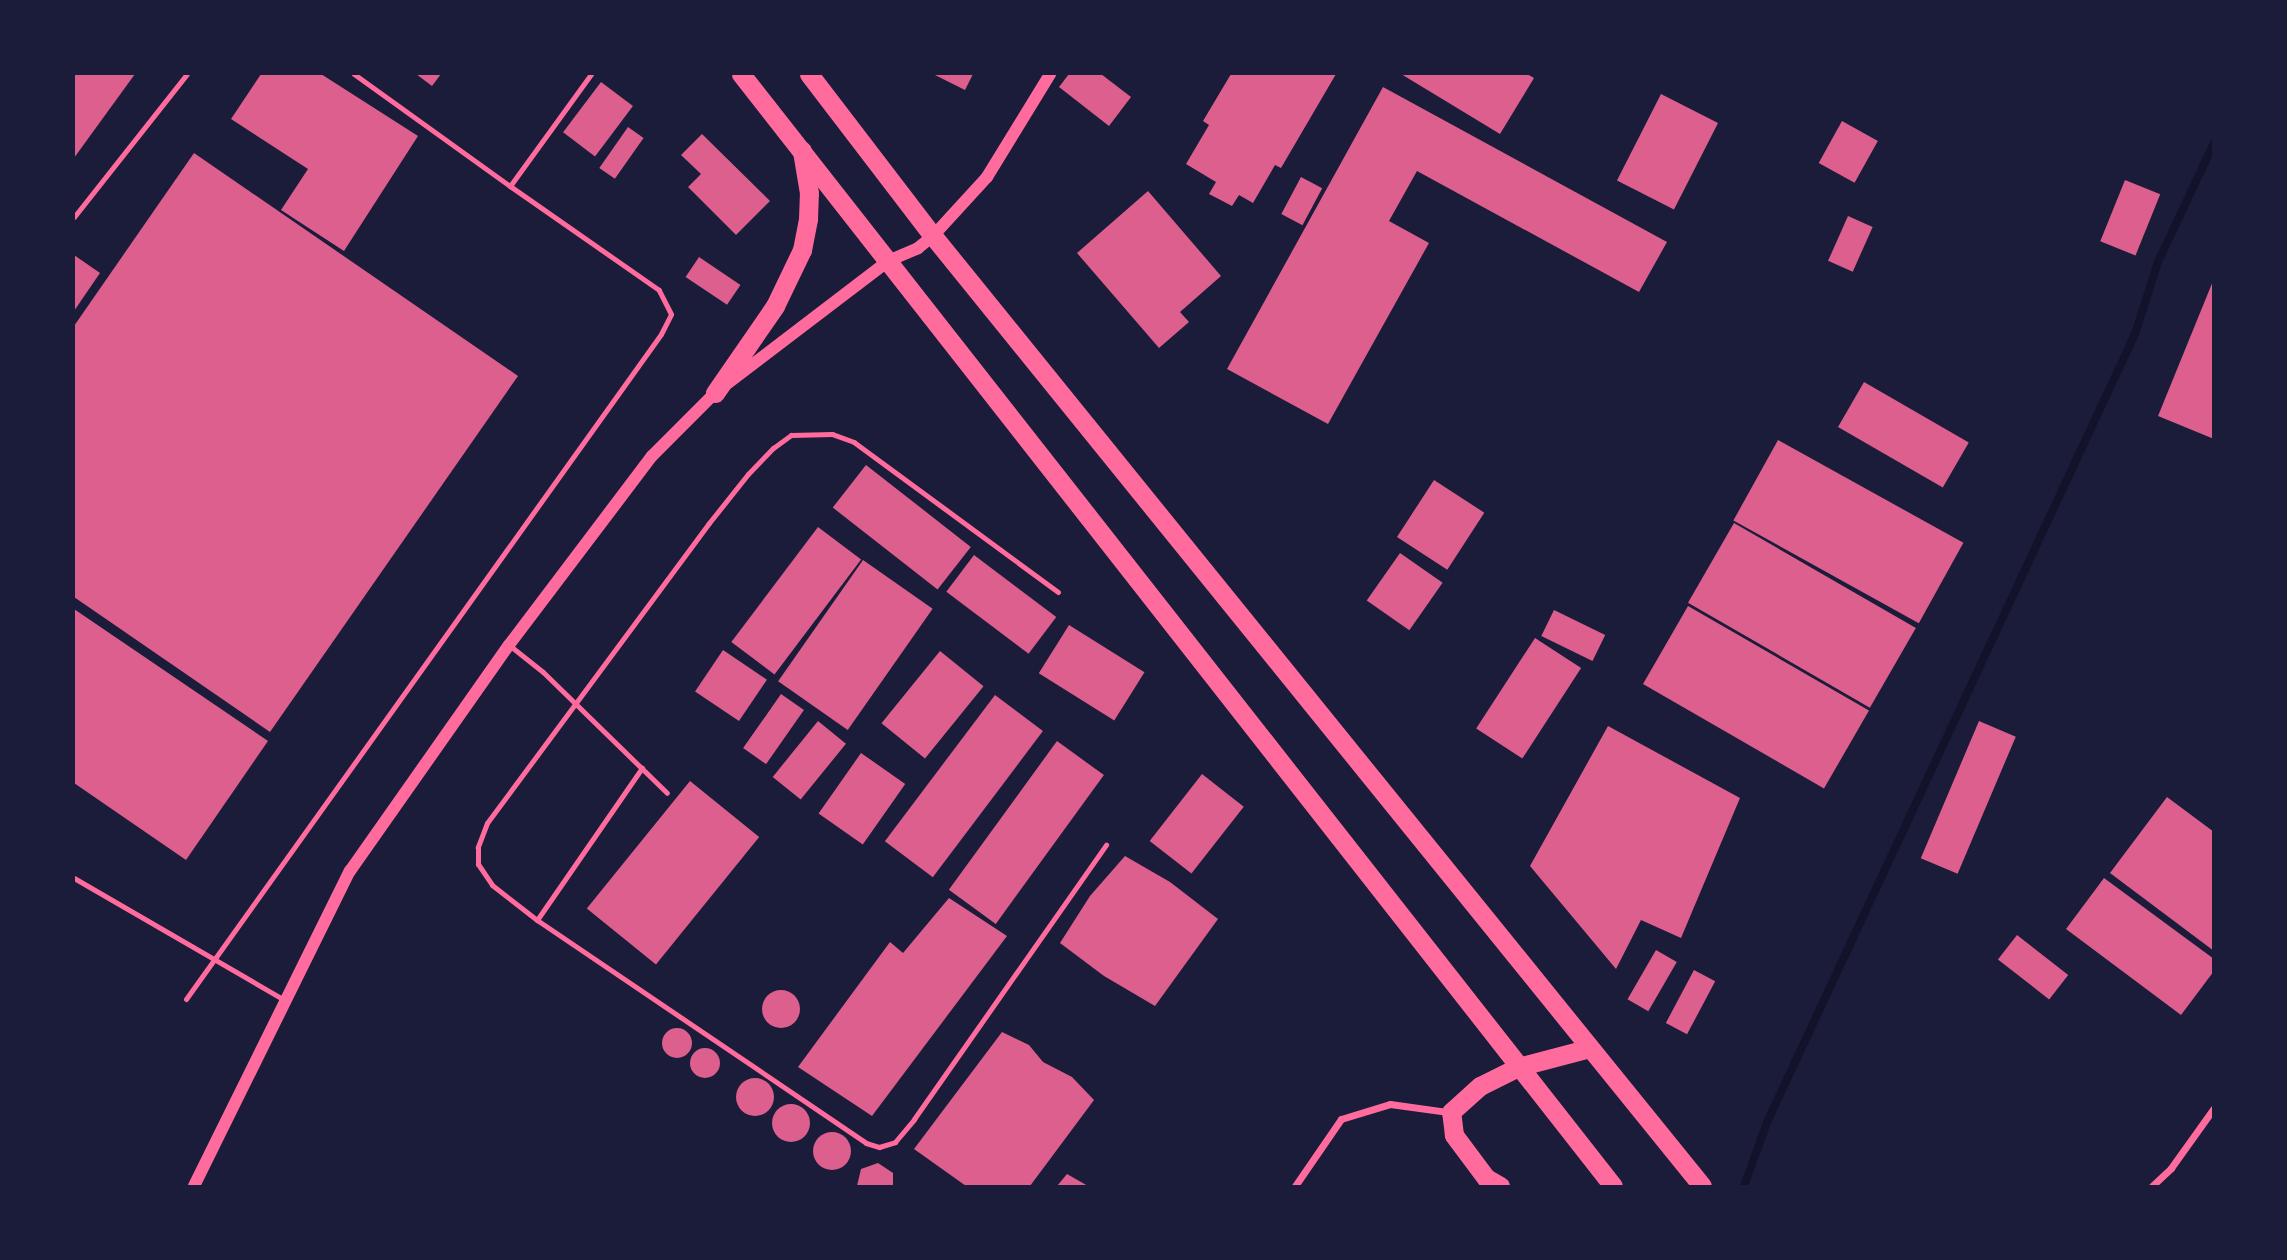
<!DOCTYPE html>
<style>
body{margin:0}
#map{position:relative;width:2287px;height:1260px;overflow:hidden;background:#1b1b3a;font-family:Rubik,sans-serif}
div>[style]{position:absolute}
.stream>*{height:8px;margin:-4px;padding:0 4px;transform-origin:4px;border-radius:4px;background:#12122b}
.building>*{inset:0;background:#dd5f8e;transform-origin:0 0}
.round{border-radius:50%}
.service>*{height:5px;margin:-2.5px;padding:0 2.5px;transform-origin:2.5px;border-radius:2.5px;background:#ff6b9d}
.minor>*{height:7px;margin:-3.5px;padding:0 3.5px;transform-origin:3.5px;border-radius:3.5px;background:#ff6b9d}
.tertiary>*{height:12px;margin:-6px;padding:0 6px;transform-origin:6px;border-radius:6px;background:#ff6b9d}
.trunk>*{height:19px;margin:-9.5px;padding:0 9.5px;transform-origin:9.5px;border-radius:9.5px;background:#ff6b9d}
span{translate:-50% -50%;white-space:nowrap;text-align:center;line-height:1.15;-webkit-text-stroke:5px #1b1b3a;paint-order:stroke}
.frame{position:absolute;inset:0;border:75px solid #1b1b3a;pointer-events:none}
</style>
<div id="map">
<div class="stream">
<div style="left:1744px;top:1186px;width:70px;rotate:-70deg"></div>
<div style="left:1768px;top:1120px;width:867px;rotate:-64.97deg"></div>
<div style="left:2135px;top:334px;width:76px;rotate:-72.3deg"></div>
<div style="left:2158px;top:262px;width:132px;rotate:-64.8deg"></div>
</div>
<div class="building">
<div style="clip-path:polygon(74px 74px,135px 74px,74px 158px)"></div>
<div style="clip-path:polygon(261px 74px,321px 74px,418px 136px,344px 251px,281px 210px,308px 169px,231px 119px)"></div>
<div style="clip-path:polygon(416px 74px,441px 74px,432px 86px)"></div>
<div style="clip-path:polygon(933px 74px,973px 74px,965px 90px)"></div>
<div style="clip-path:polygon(1069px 74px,1101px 74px,1131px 97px,1109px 126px,1059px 87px)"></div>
<div style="clip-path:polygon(1231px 74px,1336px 74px,1281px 168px,1275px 165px,1253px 203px,1239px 195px,1232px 206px,1209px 194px,1216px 182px,1186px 164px,1209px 125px,1203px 121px)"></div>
<div style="clip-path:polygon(1401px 74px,1527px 74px,1534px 78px,1500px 134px)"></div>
<div style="left:601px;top:82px;width:40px;height:63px;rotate:37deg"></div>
<div style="clip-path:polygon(1383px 87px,1667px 242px,1639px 292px,1417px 171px,1389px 221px,1429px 243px,1328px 424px,1227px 369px)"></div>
<div style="left:1661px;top:94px;width:64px;height:97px;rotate:27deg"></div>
<div style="left:1842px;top:121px;width:41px;height:48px;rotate:29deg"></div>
<div style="left:628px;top:127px;width:19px;height:50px;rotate:35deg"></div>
<div style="clip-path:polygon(702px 134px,770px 201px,736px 235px,688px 187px,701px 174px,681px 155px)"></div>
<div style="clip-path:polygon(194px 153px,518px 376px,270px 732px,74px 597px,74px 326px)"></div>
<div style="left:1301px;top:177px;width:24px;height:42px;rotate:28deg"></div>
<div style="left:2125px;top:180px;width:38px;height:66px;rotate:22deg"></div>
<div style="clip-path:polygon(1148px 191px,1221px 276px,1180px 312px,1189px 322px,1159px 348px,1077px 253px)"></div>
<div style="left:1848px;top:216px;width:27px;height:49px;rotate:24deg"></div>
<div style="clip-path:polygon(74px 255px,100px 273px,74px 311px)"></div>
<div style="left:699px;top:257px;width:50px;height:24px;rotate:34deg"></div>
<div style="clip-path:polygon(2213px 281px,2214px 281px,2214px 439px,2158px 416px)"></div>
<div style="left:1864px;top:382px;width:121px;height:52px;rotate:30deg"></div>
<div style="left:1778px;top:440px;width:212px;height:92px;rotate:29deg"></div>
<div style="left:866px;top:465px;width:133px;height:54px;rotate:38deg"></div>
<div style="left:1434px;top:480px;width:60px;height:68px;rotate:33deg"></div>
<div style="left:1734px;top:523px;width:210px;height:92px;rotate:30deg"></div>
<div style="left:818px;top:527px;width:54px;height:144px;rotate:37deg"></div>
<div style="left:1400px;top:553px;width:52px;height:58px;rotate:35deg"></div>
<div style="left:974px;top:555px;width:103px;height:46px;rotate:37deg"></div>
<div style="left:863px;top:560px;width:85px;height:148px;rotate:35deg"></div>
<div style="left:1688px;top:606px;width:209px;height:90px;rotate:30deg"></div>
<div style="clip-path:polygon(74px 609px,268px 741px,186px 860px,74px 783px)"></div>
<div style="left:1554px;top:610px;width:57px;height:29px;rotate:26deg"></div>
<div style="left:1069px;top:625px;width:89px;height:57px;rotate:32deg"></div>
<div style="left:1535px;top:638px;width:55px;height:108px;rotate:33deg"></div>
<div style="left:723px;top:650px;width:53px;height:50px;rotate:34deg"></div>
<div style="left:940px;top:651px;width:56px;height:93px;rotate:39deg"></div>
<div style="left:781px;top:694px;width:28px;height:66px;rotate:35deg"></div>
<div style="left:995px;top:695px;width:60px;height:183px;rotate:37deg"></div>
<div style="left:818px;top:721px;width:36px;height:72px;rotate:39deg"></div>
<div style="left:1979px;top:721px;width:40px;height:149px;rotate:23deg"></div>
<div style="clip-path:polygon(1608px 726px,1740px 798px,1681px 938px,1641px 920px,1616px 969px,1530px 866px)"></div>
<div style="left:1057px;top:741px;width:58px;height:184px;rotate:36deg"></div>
<div style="left:861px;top:753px;width:54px;height:74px;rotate:35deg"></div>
<div style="left:1202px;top:774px;width:53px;height:85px;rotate:38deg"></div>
<div style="left:690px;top:781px;width:89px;height:164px;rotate:39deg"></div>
<div style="clip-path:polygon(2167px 797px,2214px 832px,2214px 951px,2110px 873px)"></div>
<div style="clip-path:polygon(1125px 856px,1170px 882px,1218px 919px,1155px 1006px,1104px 976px,1060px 943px,1090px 896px)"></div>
<div style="clip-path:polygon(2104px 878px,2214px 959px,2214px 971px,2181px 1015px,2066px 929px)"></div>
<div style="clip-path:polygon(949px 898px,1007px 936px,872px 1116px,798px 1067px,890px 942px,903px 953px)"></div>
<div style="left:2017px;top:935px;width:65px;height:31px;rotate:38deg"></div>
<div style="left:1656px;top:950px;width:24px;height:57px;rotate:30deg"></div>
<div style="left:1694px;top:970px;width:24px;height:60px;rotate:28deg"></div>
<div class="round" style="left:762px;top:990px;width:38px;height:38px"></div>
<div class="round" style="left:662px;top:1028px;width:30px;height:30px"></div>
<div style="clip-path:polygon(1002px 1032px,1029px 1045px,1043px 1062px,1072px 1077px,1094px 1100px,1030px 1186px,966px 1186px,914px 1149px)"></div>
<div class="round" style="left:690px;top:1048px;width:30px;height:30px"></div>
<div class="round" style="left:736px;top:1078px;width:38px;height:38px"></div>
<div class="round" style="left:772px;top:1104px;width:38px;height:38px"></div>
<div class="round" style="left:813px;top:1132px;width:38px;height:38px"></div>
<div style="clip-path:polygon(878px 1163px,893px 1173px,893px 1186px,857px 1186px,861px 1169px)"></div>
<div style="clip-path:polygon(1067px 1174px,1088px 1186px,1057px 1186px)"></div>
</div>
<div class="service">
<div style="left:354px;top:74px;width:192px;rotate:35.7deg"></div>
<div style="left:510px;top:186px;width:138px;rotate:-54.1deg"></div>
<div style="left:74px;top:217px;width:182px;rotate:-51.7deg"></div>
<div style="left:1058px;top:592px;width:253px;rotate:-143.7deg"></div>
<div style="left:854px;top:442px;width:23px;rotate:-160deg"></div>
<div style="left:832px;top:434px;width:41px;rotate:178.6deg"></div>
<div style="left:791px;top:435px;width:22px;rotate:144deg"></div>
<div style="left:773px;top:448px;width:36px;rotate:134deg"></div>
<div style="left:748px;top:474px;width:63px;rotate:128.5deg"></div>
<div style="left:709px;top:523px;width:373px;rotate:126.5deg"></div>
<div style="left:487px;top:823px;width:26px;rotate:111deg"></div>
<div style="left:478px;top:847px;width:17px;rotate:90deg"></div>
<div style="left:478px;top:864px;width:25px;rotate:56deg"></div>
<div style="left:492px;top:885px;width:57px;rotate:37.9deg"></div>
<div style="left:537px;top:920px;width:397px;rotate:34.1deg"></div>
<div style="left:866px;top:1143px;width:14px;rotate:17deg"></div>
<div style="left:879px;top:1147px;width:17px;rotate:-17deg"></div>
<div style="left:895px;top:1142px;width:30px;rotate:-50deg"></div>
<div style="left:914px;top:1119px;width:335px;rotate:-55deg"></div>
<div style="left:509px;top:645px;width:43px;rotate:38.5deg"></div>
<div style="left:543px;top:672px;width:173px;rotate:44.3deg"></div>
<div style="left:74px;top:878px;width:245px;rotate:30.1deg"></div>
<div style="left:537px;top:920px;width:185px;rotate:-55.4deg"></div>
<div style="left:186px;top:999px;width:817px;rotate:-54.46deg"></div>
<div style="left:661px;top:334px;width:22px;rotate:-63deg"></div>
<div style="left:671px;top:314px;width:27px;rotate:-117deg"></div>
<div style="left:659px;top:290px;width:182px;rotate:-145.1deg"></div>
</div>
<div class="minor">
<div style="left:1295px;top:1186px;width:81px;rotate:-55.5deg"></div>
<div style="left:1341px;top:1119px;width:51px;rotate:-17deg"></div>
<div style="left:1390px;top:1104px;width:59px;rotate:7.9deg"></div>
<div style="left:2152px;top:1186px;width:26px;rotate:-43deg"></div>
<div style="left:2171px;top:1168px;width:74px;rotate:-54.4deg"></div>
</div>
<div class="tertiary">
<div style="left:194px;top:1186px;width:352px;rotate:-63.7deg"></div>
<div style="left:350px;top:871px;width:276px;rotate:-54.9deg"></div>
<div style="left:509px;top:645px;width:237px;rotate:-52.9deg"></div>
<div style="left:652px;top:456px;width:89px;rotate:-45deg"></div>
<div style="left:715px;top:393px;width:218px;rotate:-37.3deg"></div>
<div style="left:888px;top:261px;width:33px;rotate:-23deg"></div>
<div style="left:918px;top:248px;width:19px;rotate:-39deg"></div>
<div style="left:933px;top:236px;width:80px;rotate:-47.5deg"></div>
<div style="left:987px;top:177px;width:121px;rotate:-58.5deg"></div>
</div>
<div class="trunk">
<div style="left:741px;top:74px;width:1413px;rotate:51.9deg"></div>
<div style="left:809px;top:74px;width:204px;rotate:52.6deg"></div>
<div style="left:933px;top:236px;width:1222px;rotate:51.01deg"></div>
<div style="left:715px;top:393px;width:106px;rotate:-55.4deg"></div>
<div style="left:775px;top:306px;width:62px;rotate:-64.3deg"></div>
<div style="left:802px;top:250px;width:32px;rotate:-79deg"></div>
<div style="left:808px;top:219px;width:26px;rotate:-88deg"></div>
<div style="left:809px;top:193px;width:43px;rotate:-99.5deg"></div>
<div style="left:1500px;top:1186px;width:16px;rotate:-150deg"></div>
<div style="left:1486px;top:1178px;width:54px;rotate:-126.7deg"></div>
<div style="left:1454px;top:1135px;width:23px;rotate:-97deg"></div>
<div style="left:1451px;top:1112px;width:39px;rotate:-42deg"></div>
<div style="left:1480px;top:1086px;width:42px;rotate:-26.6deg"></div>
<div style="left:1518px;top:1067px;width:74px;rotate:-14.8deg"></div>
</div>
<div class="frame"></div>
</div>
